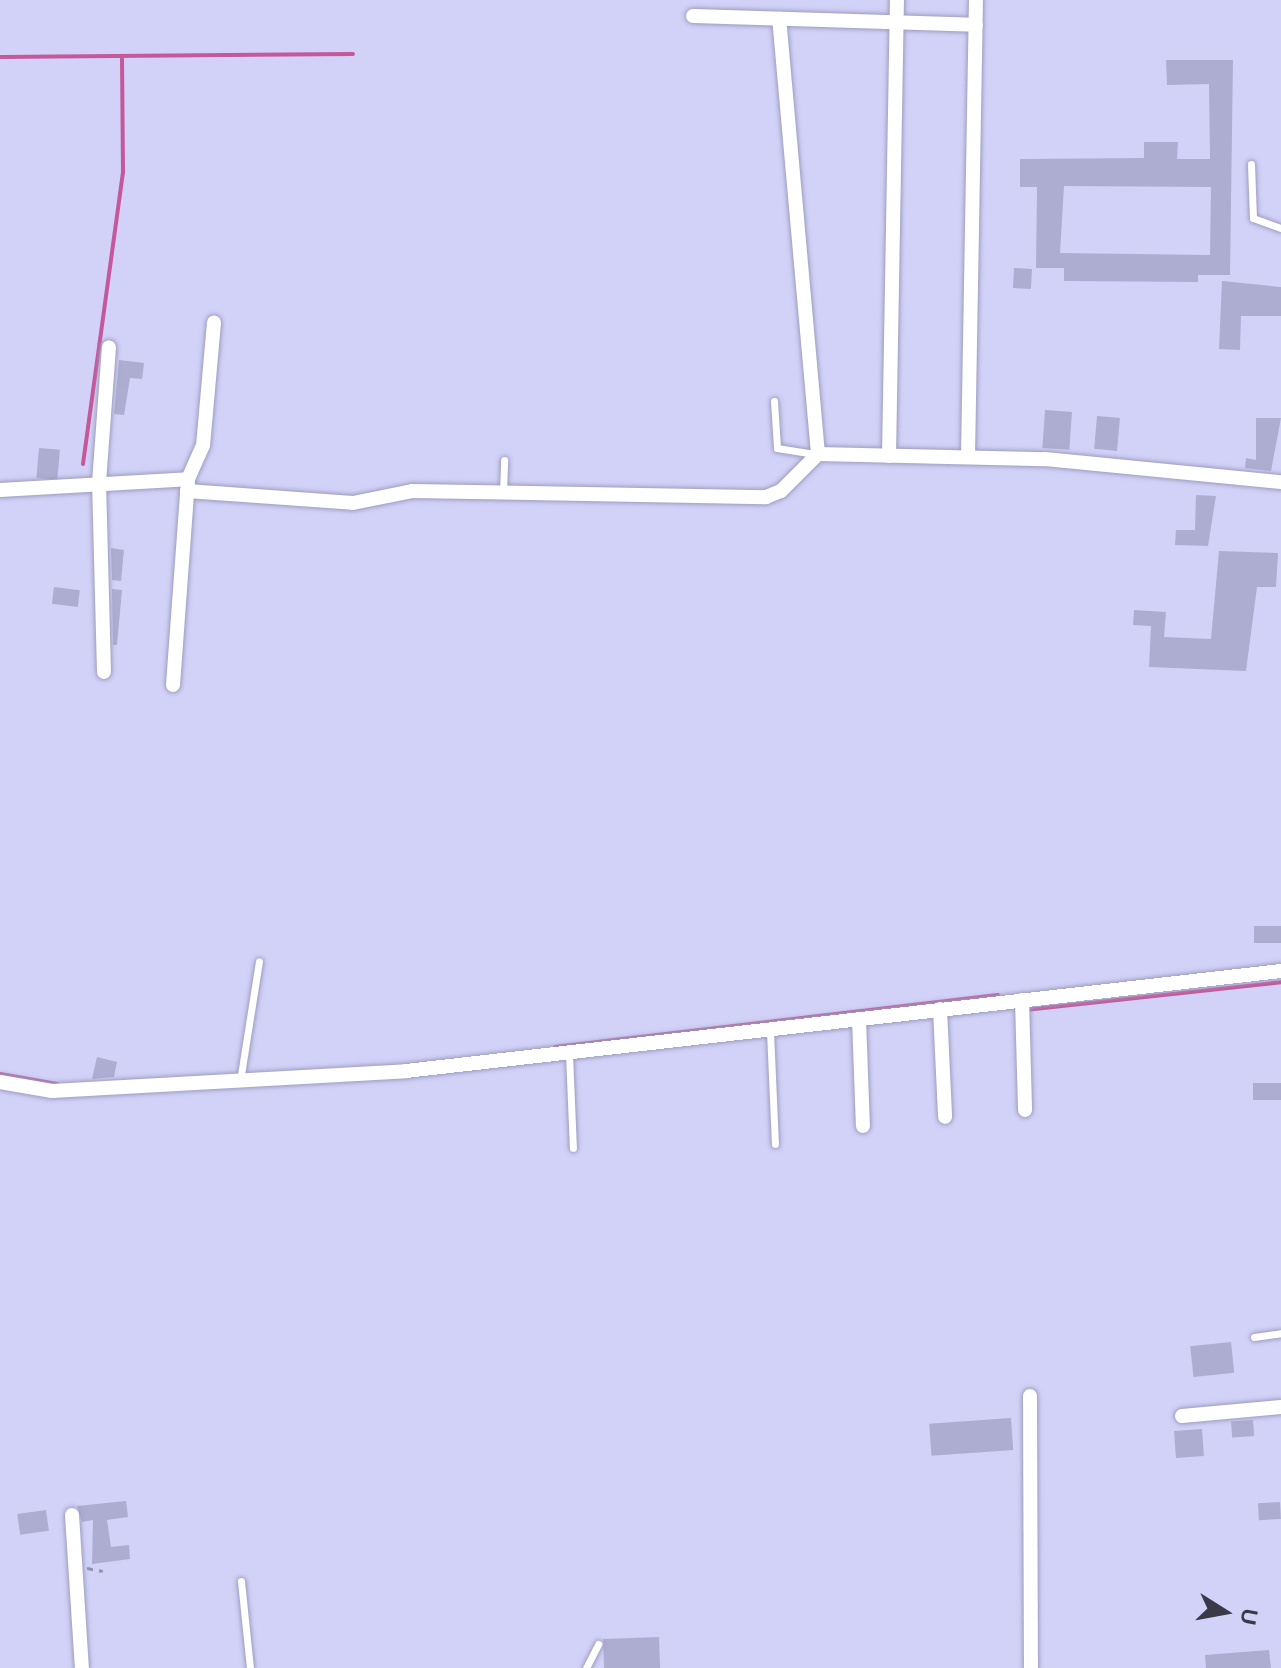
<!DOCTYPE html>
<style>
body{margin:0}
#map{position:relative;width:1281px;height:1668px;overflow:hidden;background:#d2d2f8;font-family:Arial,sans-serif}
div>[style]{position:absolute}
.stream>*{height:4px;margin:-2px;padding:0 2px;transform-origin:2px;border-radius:2px;background:#c5589a}
.building>*{inset:0;background:#adadd1;transform-origin:0 0}
.path>*{height:3px;margin-top:-1.5px;transform-origin:0;background:repeating-linear-gradient(90deg,#9292af 0 6px,transparent 0 12px)}
.roads{filter:drop-shadow(0 0 2px #9d9dc1) drop-shadow(0 0 2px #9d9dc1)}
.lane>*{height:7px;margin:-3.5px;padding:0 3.5px;transform-origin:3.5px;border-radius:3.5px;background:#fff}
.street>*{height:14px;margin:-7px;padding:0 7px;transform-origin:7px;border-radius:7px;background:#fff}
span{translate:-50% -50%;white-space:nowrap;text-align:center;line-height:1.15;-webkit-text-stroke:7px #d2d2f8;paint-order:stroke}
.north{position:absolute;left:1185px;top:1572px;width:80px;height:80px;-webkit-text-stroke:6px #d2d2f8;paint-order:stroke;rotate:101deg;font-size:22px;font-weight:700;line-height:32px;text-align:center;color:#393948}
.north::after{content:'';display:block;margin:auto;width:28px;height:36px;background:#393948;clip-path:polygon(50% 0,100% 100%,50% 72%,0 100%)}
</style>
<div id="map">
<div class="stream">
<div style="left:0;top:57px;width:353px;rotate:-0.5deg"></div>
<div style="left:83px;top:464px;width:295px;rotate:-82.2deg"></div>
<div style="left:123px;top:172px;width:113px;rotate:-90.5deg"></div>
<div style="left:1025px;top:1010px;width:258px;rotate:-6.2deg"></div>
<div style="left:555px;top:1047px;width:446px;rotate:-6.7deg"></div>
<div style="left:0;top:1074px;width:58px;rotate:10deg"></div>
</div>
<div class="building">
<div style="clip-path:polygon(evenodd,1166px 60px,1233px 60px,1230px 275px,1198px 275px,1198px 282px,1064px 281px,1064px 268px,1036px 268px,1037px 187px,1020px 187px,1020px 159px,1144px 158px,1144px 142px,1178px 142px,1177px 159px,1210px 159px,1209px 84px,1167px 85px,1166px 60px,1064px 186px,1211px 187px,1210px 255px,1060px 253px,1064px 186px)"></div>
<div style="left:1014px;top:268px;width:18px;height:20px;rotate:3deg"></div>
<div style="clip-path:polygon(1222px 281px,1281px 287px,1281px 316px,1241px 316px,1240px 350px,1219px 349px)"></div>
<div style="clip-path:polygon(119px 360px,144px 363px,142px 379px,130px 378px,124px 415px,114px 414px)"></div>
<div style="left:1045px;top:410px;width:27px;height:38px;rotate:4deg"></div>
<div style="left:1097px;top:416px;width:23px;height:33px;rotate:5deg"></div>
<div style="clip-path:polygon(1256px 418px,1281px 418px,1271px 471px,1245px 468px,1246px 458px,1256px 460px)"></div>
<div style="left:39px;top:448px;width:21px;height:30px;rotate:5deg"></div>
<div style="clip-path:polygon(1196px 495px,1216px 496px,1208px 546px,1175px 545px,1176px 530px,1195px 530px)"></div>
<div style="clip-path:polygon(111px 548px,124px 550px,121px 581px,112px 580px)"></div>
<div style="clip-path:polygon(1219px 551px,1278px 553px,1276px 587px,1257px 587px,1246px 671px,1149px 667px,1151px 626px,1133px 625px,1134px 610px,1166px 612px,1164px 637px,1211px 639px)"></div>
<div style="left:54px;top:587px;width:26px;height:17px;rotate:7deg"></div>
<div style="clip-path:polygon(112px 589px,122px 590px,117px 645px,113px 645px)"></div>
<div style="left:1254px;top:926px;width:27px;height:17px"></div>
<div style="clip-path:polygon(97px 1057px,117px 1062px,114px 1077px,92px 1079px)"></div>
<div style="left:1281px;top:1083px;width:17px;height:28px;rotate:90deg"></div>
<div style="left:1231px;top:1342px;width:31px;height:41px;rotate:84deg"></div>
<div style="left:1011px;top:1418px;width:32px;height:82px;rotate:86deg"></div>
<div style="left:1253px;top:1420px;width:16px;height:22px;rotate:86deg"></div>
<div style="left:1202px;top:1429px;width:27px;height:28px;rotate:86deg"></div>
<div style="clip-path:polygon(126px 1501px,128px 1517px,107px 1520px,111px 1547px,129px 1545px,130px 1559px,92px 1564px,93px 1520px,82px 1522px,77px 1506px)"></div>
<div style="left:1280px;top:1502px;width:17px;height:22px;rotate:87deg"></div>
<div style="left:46px;top:1510px;width:21px;height:29px;rotate:82deg"></div>
<div style="left:659px;top:1637px;width:31px;height:56px;rotate:88deg"></div>
<div style="clip-path:polygon(1269px 1650px,1271px 1668px,1206px 1668px,1205px 1655px)"></div>
</div>
<div class="path">
<div style="left:87px;top:1568px;width:16px;rotate:11deg"></div>
</div>
<div class="roads">
<div class="lane">
<div style="left:1251px;top:164px;width:54px;rotate:87.9deg"></div>
<div style="left:1253px;top:218px;width:30px;rotate:20deg"></div>
<div style="left:774px;top:401px;width:47px;rotate:86.3deg"></div>
<div style="left:777px;top:448px;width:38px;rotate:9deg"></div>
<div style="left:503px;top:493px;width:33px;rotate:-88deg"></div>
<div style="left:770px;top:1031px;width:113px;rotate:87.5deg"></div>
<div style="left:569px;top:1054px;width:94px;rotate:87.6deg"></div>
<div style="left:240px;top:1081px;width:121px;rotate:-81deg"></div>
<div style="left:1254px;top:1337px;width:27px;rotate:-8deg"></div>
<div style="left:241px;top:1581px;width:87px;rotate:84.1deg"></div>
<div style="left:586px;top:1668px;width:27px;rotate:-63deg"></div>
</div>
<div class="street">
<div style="left:693px;top:16px;width:283px;rotate:1.8deg"></div>
<div style="left:818px;top:454px;width:227px;rotate:1.3deg"></div>
<div style="left:1045px;top:459px;width:237px;rotate:5.6deg"></div>
<div style="left:889px;top:456px;width:456px;rotate:-89deg"></div>
<div style="left:968px;top:457px;width:457px;rotate:-89deg"></div>
<div style="left:0;top:490px;width:188px;rotate:-3.3deg"></div>
<div style="left:187px;top:491px;width:166px;rotate:4.1deg"></div>
<div style="left:353px;top:503px;width:60px;rotate:-11.5deg"></div>
<div style="left:412px;top:491px;width:354px;rotate:1deg"></div>
<div style="left:766px;top:497px;width:16px;rotate:-22deg"></div>
<div style="left:781px;top:491px;width:52px;rotate:-45deg"></div>
<div style="left:818px;top:454px;width:437px;rotate:-95.1deg"></div>
<div style="left:104px;top:672px;width:189px;rotate:-91.5deg"></div>
<div style="left:99px;top:483px;width:136px;rotate:-85.8deg"></div>
<div style="left:173px;top:685px;width:207px;rotate:-85.8deg"></div>
<div style="left:188px;top:479px;width:36px;rotate:-66deg"></div>
<div style="left:203px;top:446px;width:124px;rotate:-84.9deg"></div>
<div style="left:1022px;top:1000px;width:110px;rotate:88.4deg"></div>
<div style="left:940px;top:1009px;width:108px;rotate:87.3deg"></div>
<div style="left:859px;top:1019px;width:107px;rotate:87.9deg"></div>
<div style="left:0;top:1082px;width:53px;rotate:9.8deg"></div>
<div style="left:52px;top:1091px;width:355px;rotate:-3.2deg"></div>
<div style="left:406px;top:1071px;width:881px;rotate:-6.52deg"></div>
<div style="left:1030px;top:1396px;width:272px;rotate:89.8deg"></div>
<div style="left:1182px;top:1416px;width:99px;rotate:-5.2deg"></div>
<div style="left:72px;top:1515px;width:153px;rotate:86.3deg"></div>
</div>
</div>
<div class="north">U</div>
</div>
